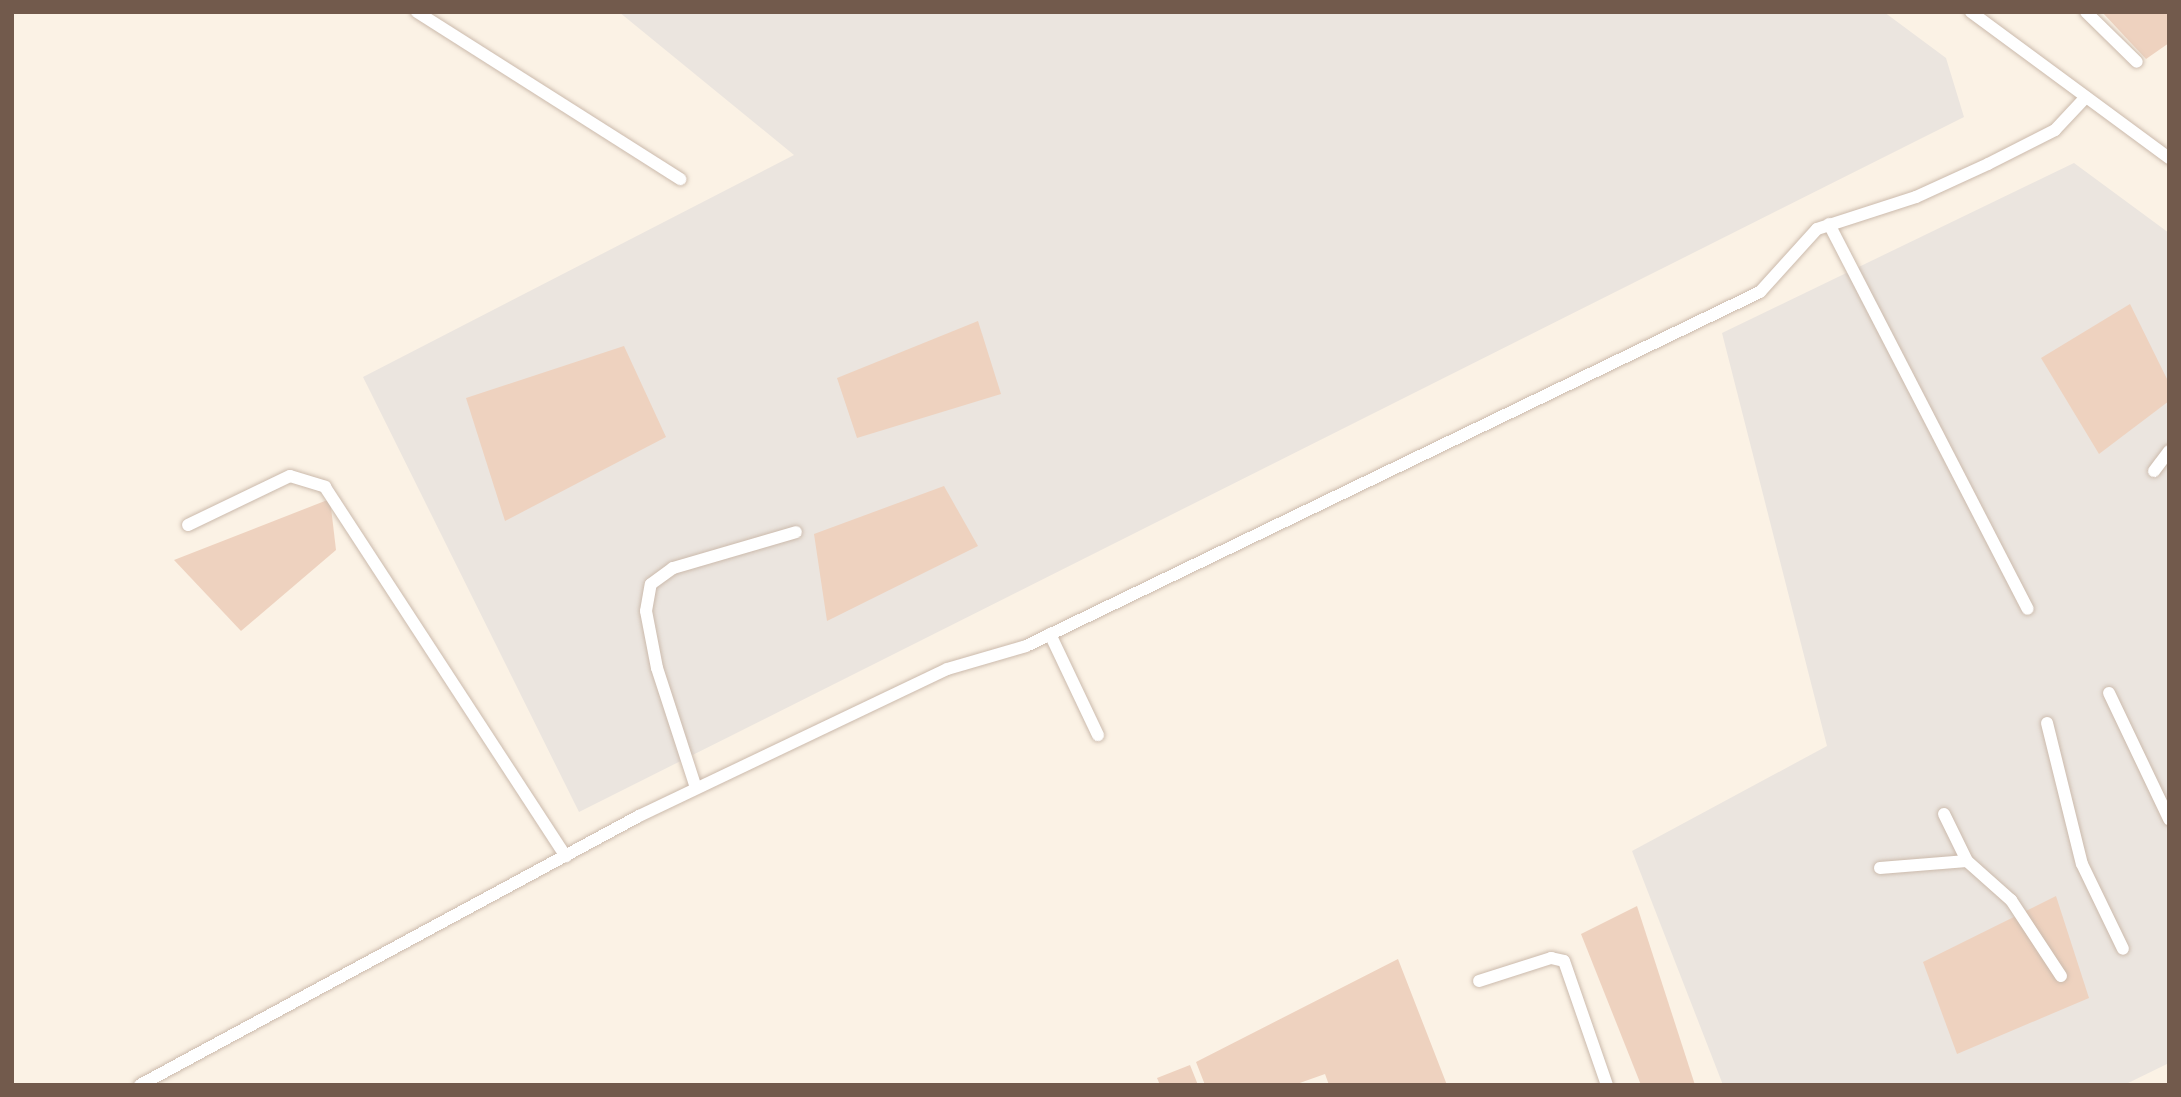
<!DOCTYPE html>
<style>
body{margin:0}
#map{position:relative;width:2181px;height:1097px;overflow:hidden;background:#fbf2e5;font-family:Mulish,sans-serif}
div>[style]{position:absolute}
.industrial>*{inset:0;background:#ebe5df}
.building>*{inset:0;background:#eed2bf}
.roads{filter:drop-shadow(0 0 2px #cbbaac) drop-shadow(0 0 2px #cbbaac)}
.lane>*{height:12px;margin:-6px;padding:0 6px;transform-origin:6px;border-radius:6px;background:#fff}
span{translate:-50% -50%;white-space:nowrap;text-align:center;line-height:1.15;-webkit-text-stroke:7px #fef7eb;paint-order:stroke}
.frame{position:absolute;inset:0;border:14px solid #725a4c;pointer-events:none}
</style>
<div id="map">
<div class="industrial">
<div style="clip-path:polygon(619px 12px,1884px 12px,1946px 58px,1964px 117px,579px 812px,363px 377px,794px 155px)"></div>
<div style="clip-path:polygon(2074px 163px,2169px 233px,2169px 1063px,2124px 1085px,1723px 1085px,1632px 851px,1827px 746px,1722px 333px)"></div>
</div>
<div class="building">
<div style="clip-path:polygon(2102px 12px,2169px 12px,2169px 43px,2146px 59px)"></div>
<div style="clip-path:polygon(2130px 304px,2169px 383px,2169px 401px,2099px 454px,2041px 358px)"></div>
<div style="clip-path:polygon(978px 321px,1001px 394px,857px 438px,837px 378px)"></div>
<div style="clip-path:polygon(624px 346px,666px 437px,505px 521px,466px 398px)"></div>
<div style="clip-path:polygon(944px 486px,978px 546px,827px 621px,814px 534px)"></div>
<div style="clip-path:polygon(330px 499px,336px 550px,241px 631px,174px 560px)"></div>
<div style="clip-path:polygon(2056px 896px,2089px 998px,1957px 1054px,1923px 962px)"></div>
<div style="clip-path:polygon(1637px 906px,1695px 1085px,1641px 1085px,1581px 934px)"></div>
<div style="clip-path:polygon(1398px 959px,1447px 1085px,1329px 1085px,1325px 1074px,1294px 1085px,1205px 1085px,1196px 1062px)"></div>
<div style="clip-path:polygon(1190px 1065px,1198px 1085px,1160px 1085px,1157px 1078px)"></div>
</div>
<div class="roads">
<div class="lane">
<div style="left:417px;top:12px;width:312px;rotate:32.4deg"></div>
<div style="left:1971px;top:12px;width:246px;rotate:36.4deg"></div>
<div style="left:2086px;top:12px;width:71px;rotate:44.4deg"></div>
<div style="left:1829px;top:224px;width:433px;rotate:62.7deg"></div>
<div style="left:2154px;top:471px;width:25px;rotate:-53deg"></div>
<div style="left:188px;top:525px;width:113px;rotate:-25.7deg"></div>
<div style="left:290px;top:476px;width:37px;rotate:17deg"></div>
<div style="left:325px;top:487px;width:441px;rotate:56.9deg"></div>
<div style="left:1050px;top:634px;width:112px;rotate:64.6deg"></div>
<div style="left:2109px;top:693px;width:140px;rotate:64.5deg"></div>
<div style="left:2047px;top:723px;width:145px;rotate:76.1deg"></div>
<div style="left:2082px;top:864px;width:94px;rotate:64.2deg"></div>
<div style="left:696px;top:788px;width:126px;rotate:-108deg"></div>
<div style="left:657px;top:668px;width:58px;rotate:-100.9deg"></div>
<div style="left:646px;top:611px;width:27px;rotate:-80deg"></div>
<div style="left:651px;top:584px;width:27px;rotate:-36deg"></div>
<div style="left:673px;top:568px;width:128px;rotate:-16.3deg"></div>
<div style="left:1944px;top:814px;width:52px;rotate:63.9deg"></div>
<div style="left:1967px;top:861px;width:59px;rotate:41.6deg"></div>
<div style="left:2011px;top:900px;width:91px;rotate:56.7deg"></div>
<div style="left:1880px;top:868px;width:87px;rotate:-4.6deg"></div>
<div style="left:1479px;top:981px;width:76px;rotate:-17.7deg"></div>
<div style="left:1551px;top:958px;width:13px;rotate:13deg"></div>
<div style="left:1564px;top:961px;width:131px;rotate:70.9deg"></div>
<div style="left:140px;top:1085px;width:567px;rotate:-28.33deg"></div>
<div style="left:639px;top:816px;width:341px;rotate:-25.5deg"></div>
<div style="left:947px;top:669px;width:82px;rotate:-16.2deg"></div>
<div style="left:1026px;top:646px;width:815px;rotate:-25.75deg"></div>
<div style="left:1760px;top:292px;width:85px;rotate:-47.9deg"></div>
<div style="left:1817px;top:229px;width:104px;rotate:-17.9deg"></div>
<div style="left:1916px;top:197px;width:79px;rotate:-24.6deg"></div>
<div style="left:1988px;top:164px;width:75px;rotate:-26.9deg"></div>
<div style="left:2055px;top:130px;width:45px;rotate:-46.8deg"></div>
</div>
</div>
<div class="frame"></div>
</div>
